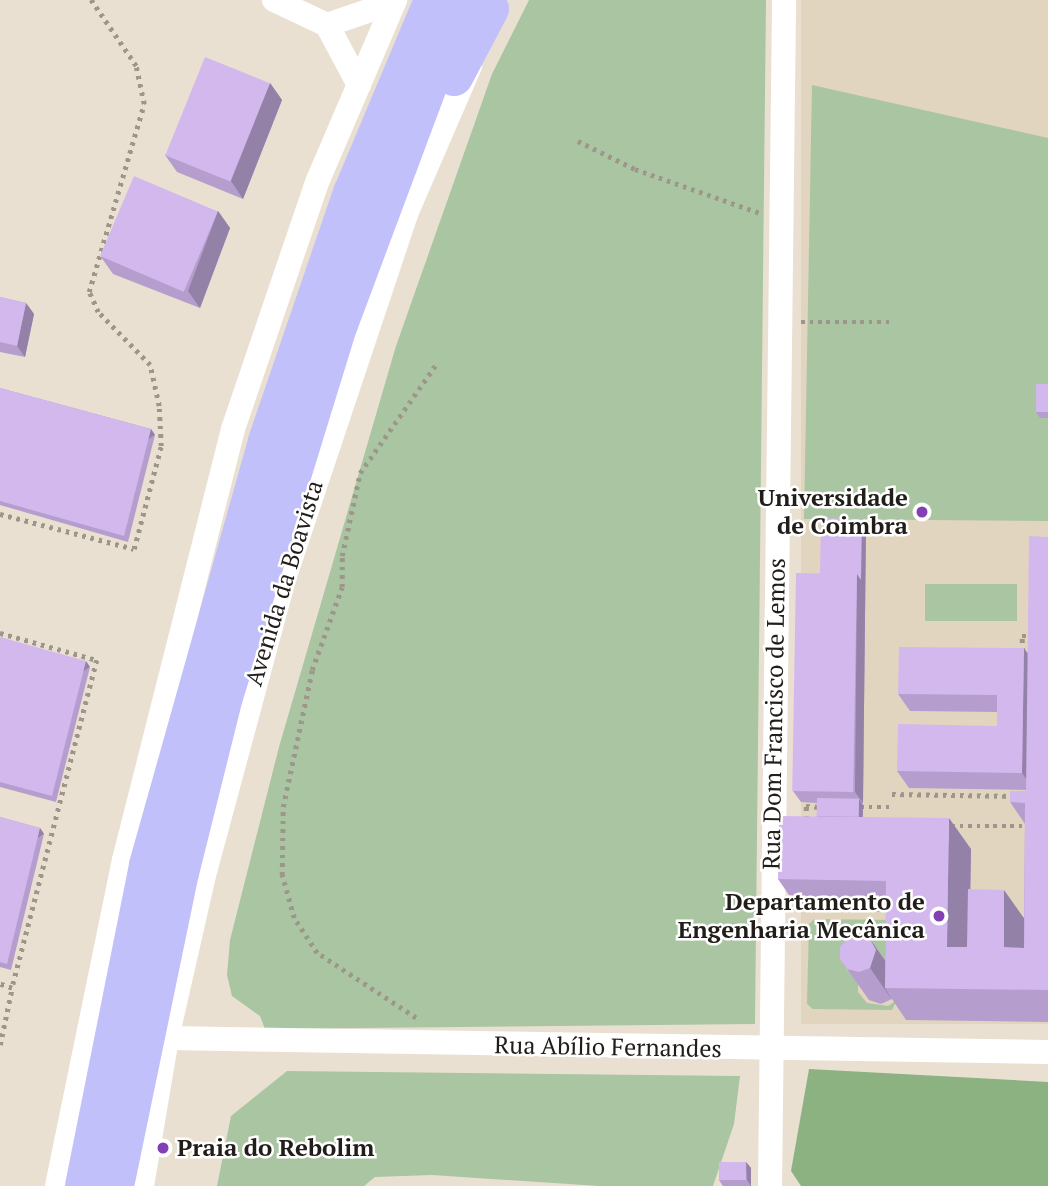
<!DOCTYPE html>
<meta charset="utf-8">
<style>
body{margin:0}
#map{position:relative;width:1048px;height:1186px;overflow:hidden;background:#eae0d1;font-family:"PT Serif",serif}
div>[style]{position:absolute}
.built>*{inset:0;background:#e2d5c0;transform-origin:0 0}
.green>*{inset:0;background:#aac5a1;transform-origin:0 0}
.forest>*{inset:0;background:#8db282}
.path>*{height:4.5px;margin-top:-2.25px;transform-origin:0;background:repeating-linear-gradient(90deg,#9d968b 0 3.5px,transparent 0 8.5px)}
.minor>*{height:24px;margin:-12px;padding:0 12px;transform-origin:12px;border-radius:12px;background:#fff}
.trunk>*{height:38px;margin:-19px;padding:0 19px;transform-origin:19px;border-radius:19px;background:#c2c0fa}
.wall>*{inset:0;background:#b59ecd}
.shaded-wall>*{inset:0;background:#9481a7;transform-origin:0 0}
.building>*{inset:0;background:#d3b8ee;transform-origin:0 0}
.dots>*{width:19px;height:19px;translate:-50% -50%;box-sizing:border-box;border:4px solid #fff;border-radius:50%}
span{translate:-50% -50%;white-space:nowrap;text-align:center;line-height:1.15;-webkit-text-stroke:5px #fff;paint-order:stroke}
.poi-label{font-size:24px;color:#211e19;font-weight:700}
.right{translate:-100% -50%;text-align:right}
.left{translate:0 -50%;text-align:left}
.street-label{font-size:24px;color:#211e19}
</style>
<div id="map">
<div class="built">
<div style="left:801px;top:0;width:247px;height:1024px"></div>
</div>
<div class="green">
<div style="clip-path:polygon(529px 0,766px 0,755px 1024px,265px 1029px,260px 1016px,232px 996px,227px 975px,230px 940px,279px 747px,396px 346px,492px 74px)"></div>
<div style="clip-path:polygon(812px 85px,1048px 138px,1048px 521px,804px 519px)"></div>
<div style="left:925px;top:584px;width:92px;height:37px"></div>
<div style="clip-path:polygon(814px 919px,893px 920px,898px 977px,852px 962px,847px 970px,858px 977px,858px 992px,867px 1003px,888px 1006px,897px 1000px,892px 1010px,813px 1009px,807px 1004px,809px 924px)"></div>
<div style="clip-path:polygon(287px 1071px,740px 1076px,734px 1124px,713px 1186px,599px 1186px,432px 1175px,375px 1177px,364px 1186px,217px 1186px,231px 1116px)"></div>
</div>
<div class="forest">
<div style="clip-path:polygon(809px 1069px,1048px 1082px,1048px 1186px,801px 1186px,791px 1171px)"></div>
</div>
<div class="path">
<div style="left:578px;top:141px;width:64px;rotate:26.2deg"></div>
<div style="left:635px;top:169px;width:133px;rotate:19.4deg"></div>
<div style="left:801px;top:322px;width:89px"></div>
<div style="left:0;top:514px;width:138px;rotate:14.6deg"></div>
<div style="left:134px;top:549px;width:106px;rotate:-75.3deg"></div>
<div style="left:161px;top:446px;width:40px;rotate:-92.9deg"></div>
<div style="left:159px;top:406px;width:42px;rotate:-102.4deg"></div>
<div style="left:150px;top:365px;width:74px;rotate:-134.5deg"></div>
<div style="left:98px;top:312px;width:22px;rotate:-114deg"></div>
<div style="left:89px;top:292px;width:196px;rotate:-73.7deg"></div>
<div style="left:144px;top:104px;width:39px;rotate:-102deg"></div>
<div style="left:136px;top:66px;width:80px;rotate:-124.3deg"></div>
<div style="left:0;top:633px;width:101px;rotate:15.6deg"></div>
<div style="left:97px;top:660px;width:339px;rotate:104.5deg"></div>
<div style="left:12px;top:988px;width:13px;rotate:-162deg"></div>
<div style="left:1022px;top:651px;width:15px;rotate:-90deg"></div>
<div style="left:1022px;top:636px;width:11px"></div>
<div style="left:892px;top:794px;width:123px;rotate:0.9deg"></div>
<div style="left:860px;top:807px;width:32px"></div>
<div style="left:806px;top:819px;width:13px;rotate:-90deg"></div>
<div style="left:806px;top:806px;width:14px;rotate:4deg"></div>
<div style="left:951px;top:826px;width:76px"></div>
<div style="left:416px;top:1018px;width:118px;rotate:-146.7deg"></div>
<div style="left:317px;top:953px;width:42px;rotate:-123.3deg"></div>
<div style="left:294px;top:918px;width:45px;rotate:-105.6deg"></div>
<div style="left:282px;top:875px;width:68px;rotate:-89.2deg"></div>
<div style="left:283px;top:807px;width:140px;rotate:-78deg"></div>
<div style="left:312px;top:670px;width:88px;rotate:-70.1deg"></div>
<div style="left:342px;top:587px;width:31px;rotate:-90deg"></div>
<div style="left:342px;top:556px;width:85px;rotate:-77.8deg"></div>
<div style="left:360px;top:473px;width:131px;rotate:-55deg"></div>
<div style="left:0;top:1045px;width:58px;rotate:-78.1deg"></div>
</div>
<div class="minor">
<div style="left:274px;top:0;width:59px;rotate:25.3deg"></div>
<div style="left:327px;top:25px;width:68px;rotate:61.9deg"></div>
<div style="left:327px;top:25px;width:71px;rotate:-18.9deg"></div>
<div style="left:167px;top:1038px;width:881px;rotate:0.91deg"></div>
<div style="left:57px;top:1186px;width:333px;rotate:-78.4deg"></div>
<div style="left:124px;top:860px;width:445px;rotate:-75.8deg"></div>
<div style="left:233px;top:429px;width:263px;rotate:-71.2deg"></div>
<div style="left:318px;top:180px;width:196px;rotate:-66.8deg"></div>
<div style="left:142px;top:1186px;width:150px;rotate:-80.4deg"></div>
<div style="left:167px;top:1038px;width:163px;rotate:-77.2deg"></div>
<div style="left:203px;top:879px;width:308px;rotate:-74.9deg"></div>
<div style="left:283px;top:582px;width:388px;rotate:-71.5deg"></div>
<div style="left:406px;top:214px;width:161px;rotate:-66.6deg"></div>
<div style="left:770px;top:1186px;width:1186px;rotate:-89.32deg"></div>
</div>
<div class="trunk">
<div style="left:454px;top:77px;width:77px;rotate:-62.1deg"></div>
<div style="left:84px;top:1186px;width:327px;rotate:-78.7deg"></div>
<div style="left:148px;top:865px;width:440px;rotate:-74.3deg"></div>
<div style="left:267px;top:441px;width:262px;rotate:-71.1deg"></div>
<div style="left:352px;top:193px;width:209px;rotate:-67.2deg"></div>
<div style="left:115px;top:1186px;width:320px;rotate:-78.3deg"></div>
<div style="left:180px;top:873px;width:181px;rotate:-76deg"></div>
<div style="left:224px;top:697px;width:387px;rotate:-72.9deg"></div>
<div style="left:338px;top:327px;width:349px;rotate:-69.5deg"></div>
</div>
<div class="wall">
<div style="clip-path:polygon(270px 83px,282px 100px,243px 199px,177px 172px,165px 155px)"></div>
<div style="clip-path:polygon(218px 211px,230px 228px,200px 308px,113px 274px,101px 257px)"></div>
<div style="clip-path:polygon(0 297px,26px 303px,34px 314px,25px 357px,0 352px)"></div>
<div style="clip-path:polygon(1048px 384px,1048px 418px,1040px 418px,1036px 412px)"></div>
<div style="clip-path:polygon(0 388px,151px 429px,155px 435px,128px 542px,0 505px)"></div>
<div style="clip-path:polygon(866px 525px,863px 803px,862px 803px,863px 805px,863px 817px,971px 849px,970px 889px,1024px 918px,1025px 824px,1010px 802px,1026px 791px,1026px 790px,909px 788px,897px 771px,997px 726px,997px 712px,910px 711px,898px 694px,1028px 653px,1048px 537px,1048px 1022px,906px 1020px,892px 999px,881px 1004px,869px 1000px,840px 959px,870px 939px,885px 960px,886px 912px,800px 911px,778px 879px,817px 816px,817px 803px,801px 802px,793px 791px,820px 574px)"></div>
<div style="clip-path:polygon(0 637px,90px 667px,56px 802px,0 787px)"></div>
<div style="clip-path:polygon(0 817px,40px 828px,44px 834px,11px 970px,0 967px)"></div>
<div style="clip-path:polygon(746px 1162px,751px 1168px,751px 1186px,723px 1186px,719px 1180px)"></div>
</div>
<div class="shaded-wall">
<div style="clip-path:polygon(270px 83px,282px 100px,243px 199px,231px 181px)"></div>
<div style="clip-path:polygon(218px 211px,230px 228px,200px 308px,188px 291px)"></div>
<div style="clip-path:polygon(26px 303px,34px 314px,25px 357px,17px 346px)"></div>
<div style="left:151px;top:429px;width:7px;height:110px;rotate:56deg"></div>
<div style="clip-path:polygon(862px 519px,866px 525px,863px 803px,855px 792px,857px 574px)"></div>
<div style="clip-path:polygon(1024px 648px,1036px 665px,1034px 790px,1022px 773px)"></div>
<div style="left:86px;top:661px;width:7px;height:139px;rotate:56deg"></div>
<div style="clip-path:polygon(859px 799px,863px 805px,862px 848px,858px 842px)"></div>
<div style="clip-path:polygon(949px 818px,971px 849px,969px 978px,947px 947px)"></div>
<div style="left:40px;top:828px;width:7px;height:140px;rotate:56deg"></div>
<div style="clip-path:polygon(1004px 890px,1026px 921px,1026px 979px,1004px 947px)"></div>
<div style="clip-path:polygon(870px 939px,892px 971px,885px 988px,892px 1000px,870px 968px)"></div>
<div style="clip-path:polygon(746px 1162px,751px 1168px,751px 1186px,747px 1180px)"></div>
</div>
<div class="building">
<div style="left:205px;top:57px;width:70px;height:106px;rotate:22deg"></div>
<div style="left:134px;top:176px;width:91px;height:87px;rotate:23deg"></div>
<div style="clip-path:polygon(0 297px,26px 303px,17px 346px,0 342px)"></div>
<div style="left:1036px;top:384px;width:12px;height:28px"></div>
<div style="clip-path:polygon(0 388px,151px 429px,124px 536px,0 501px)"></div>
<div style="clip-path:polygon(821px 518px,862px 519px,861px 580px,857px 574px,820px 574px)"></div>
<div style="clip-path:polygon(1029px 536px,1048px 537px,1048px 990px,885px 988px,886px 881px,778px 879px,779px 816px,949px 818px,947px 947px,967px 947px,968px 889px,1004px 890px,1004px 947px,1024px 948px,1025px 803px,1010px 802px,1010px 791px,1026px 791px)"></div>
<div style="left:796px;top:573px;width:61px;height:218px;rotate:1deg"></div>
<div style="clip-path:polygon(0 637px,86px 661px,52px 796px,0 782px)"></div>
<div style="clip-path:polygon(899px 647px,1024px 648px,1022px 773px,897px 771px,898px 724px,997px 726px,997px 695px,898px 694px)"></div>
<div style="left:817px;top:798px;width:42px;height:18px;rotate:1deg"></div>
<div style="clip-path:polygon(0 817px,40px 828px,7px 964px,0 962px)"></div>
<div style="clip-path:polygon(859px 935px,870px 939px,876px 950px,870px 968px,859px 972px,847px 969px,840px 959px,840px 947px,848px 938px)"></div>
<div style="left:719px;top:1162px;width:27px;height:18px"></div>
</div>
<div class="dots">
<div style="left:922px;top:512px;background:#8340b4"></div>
<div style="left:939px;top:916px;background:#8340b4"></div>
<div style="left:163px;top:1148px;background:#8340b4"></div>
</div>
<div class="poi-label">
<span class="right" style="left:908px;top:512px">Universidade<br>de Coimbra</span>
<span class="right" style="left:925px;top:916px">Departamento de<br>Engenharia Mecânica</span>
<span class="left" style="left:177px;top:1148px">Praia do Rebolim</span>
</div>
<div class="street-label">
<span style="left:284px;top:583px;rotate:-73deg">Avenida da Boavista</span>
<span style="left:774px;top:714px;rotate:-89deg">Rua Dom Francisco de Lemos</span>
<span style="left:608px;top:1047px;rotate:1deg">Rua Abílio Fernandes</span>
</div>
</div>
